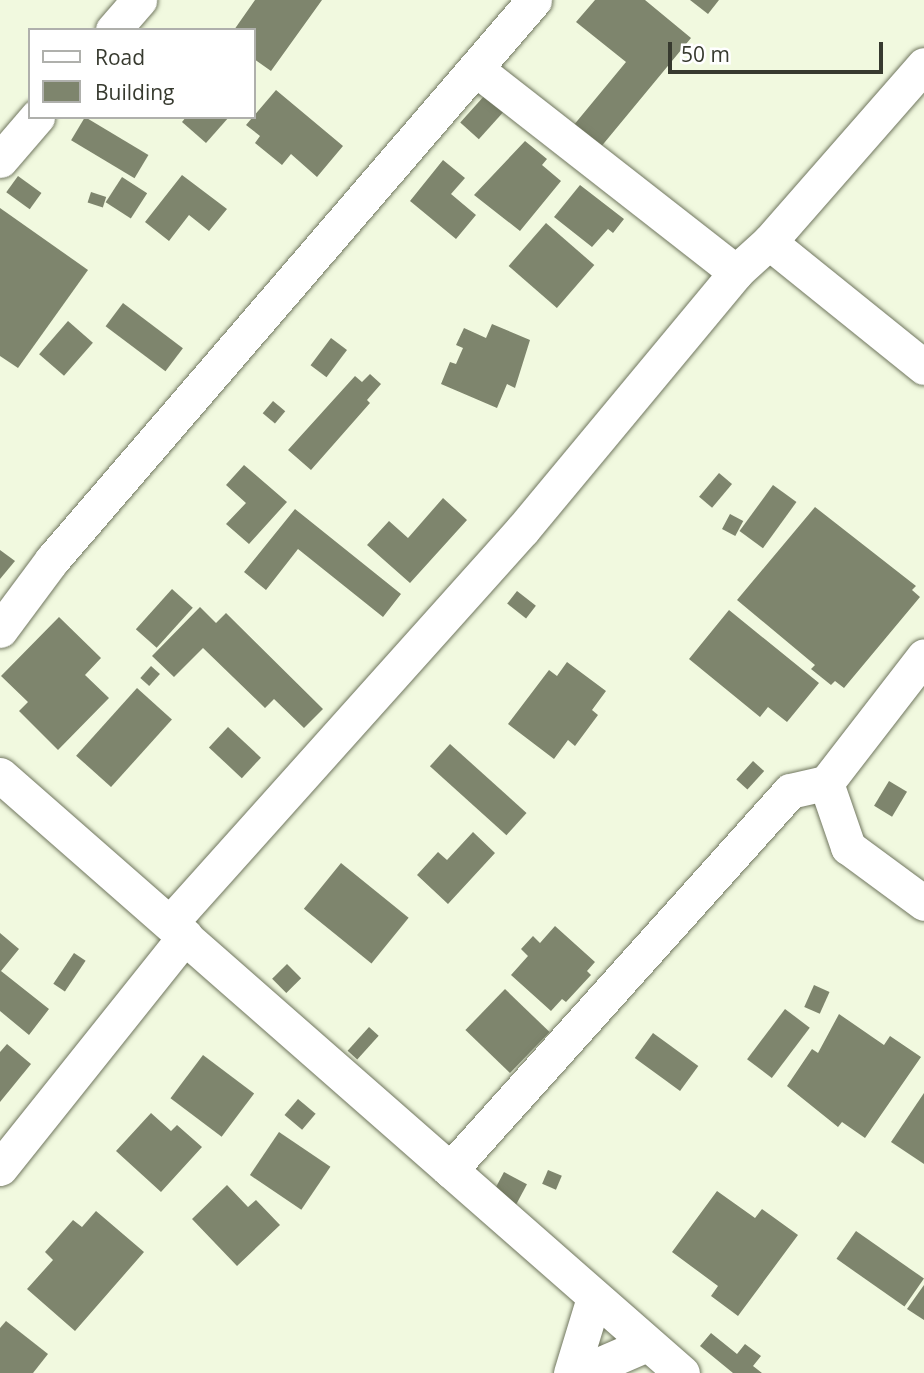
<!DOCTYPE html>
<style>
body{margin:0}
#map{position:relative;width:924px;height:1373px;overflow:hidden;background:#f1f9df;font-family:"Open Sans",sans-serif}
div>[style]{position:absolute}
.building>*{inset:0;background:#7e856d;transform-origin:0 0}
.roads{filter:drop-shadow(0 0 2px #70765f) drop-shadow(0 0 2px #70765f)}
.minor>*{height:35px;margin:-17.5px;padding:0 17.5px;transform-origin:17.5px;border-radius:17.5px;background:#fff}
span{translate:-50% -50%;white-space:nowrap;text-align:center;line-height:1.15;-webkit-text-stroke:5px #fff;paint-order:stroke}
.legend{position:absolute;left:28px;top:28px;width:228px;height:91px;box-sizing:border-box;background:#fff;border:2px solid #afb0ac;margin:0;padding:9px 12px;list-style:none;font-size:21px;color:#373a2f}
.legend li{display:flex;align-items:center;gap:14px;height:35px}
.legend b{width:35px;border:2px solid #afb0ac}
.scale{position:absolute;left:668px;top:42px;width:215px;height:32px;box-sizing:border-box;border:4px solid #373a2f;border-top:0;padding-left:9px;font-size:21px;line-height:24px;white-space:nowrap;color:#373a2f;-webkit-text-stroke:5px #fff;paint-order:stroke}
</style>
<div id="map">
<div class="building">
<div style="clip-path:polygon(255px 0,322px 0,271px 71px,254px 59px,254px 30px,234px 30px)"></div>
<div style="clip-path:polygon(595px 0,645px 0,691px 38px,600px 148px,573px 126px,626px 62px,576px 22px)"></div>
<div style="clip-path:polygon(690px 0,719px 0,708px 14px)"></div>
<div style="clip-path:polygon(276px 90px,343px 146px,317px 177px,291px 154px,282px 165px,255px 143px,260px 136px,246px 125px)"></div>
<div style="left:485px;top:95px;width:25px;height:37px;rotate:42deg"></div>
<div style="left:85px;top:117px;width:74px;height:27px;rotate:31deg"></div>
<div style="clip-path:polygon(186px 117px,229px 117px,206px 143px,182px 122px)"></div>
<div style="clip-path:polygon(525px 141px,547px 159px,542px 165px,561px 181px,520px 231px,474px 195px)"></div>
<div style="clip-path:polygon(443px 160px,465px 178px,451px 194px,476px 215px,456px 239px,410px 201px)"></div>
<div style="clip-path:polygon(182px 175px,227px 209px,209px 231px,189px 215px,169px 241px,145px 222px)"></div>
<div style="left:18px;top:176px;width:29px;height:20px;rotate:36deg"></div>
<div style="left:122px;top:177px;width:30px;height:30px;rotate:33deg"></div>
<div style="clip-path:polygon(580px 185px,624px 219px,613px 233px,608px 229px,592px 247px,554px 217px)"></div>
<div style="left:91px;top:192px;width:16px;height:11px;rotate:18deg"></div>
<div style="clip-path:polygon(0 208px,88px 270px,18px 368px,0 356px)"></div>
<div style="left:546px;top:223px;width:64px;height:57px;rotate:41deg"></div>
<div style="left:123px;top:303px;width:75px;height:29px;rotate:37deg"></div>
<div style="left:68px;top:321px;width:33px;height:44px;rotate:41deg"></div>
<div style="clip-path:polygon(492px 324px,530px 340px,515px 388px,507px 384px,497px 408px,441px 384px,450px 362px,456px 364px,463px 348px,456px 345px,464px 328px,486px 338px)"></div>
<div style="left:331px;top:338px;width:20px;height:34px;rotate:37deg"></div>
<div style="clip-path:polygon(370px 374px,381px 384px,367px 400px,370px 403px,311px 470px,288px 450px,355px 376px,362px 382px)"></div>
<div style="left:273px;top:401px;width:16px;height:16px;rotate:40deg"></div>
<div style="clip-path:polygon(244px 465px,287px 502px,249px 544px,226px 524px,246px 503px,226px 485px)"></div>
<div style="left:719px;top:473px;width:17px;height:31px;rotate:40deg"></div>
<div style="left:773px;top:485px;width:29px;height:57px;rotate:36deg"></div>
<div style="clip-path:polygon(443px 498px,467px 520px,410px 583px,367px 545px,389px 521px,408px 538px)"></div>
<div style="clip-path:polygon(815px 507px,916px 586px,912px 590px,920px 597px,844px 688px,835px 681px,831px 685px,811px 669px,815px 665px,737px 600px)"></div>
<div style="clip-path:polygon(295px 509px,401px 594px,383px 617px,298px 549px,266px 590px,244px 572px)"></div>
<div style="left:730px;top:514px;width:15px;height:17px;rotate:28deg"></div>
<div style="clip-path:polygon(0 550px,15px 561px,0 579px)"></div>
<div style="left:172px;top:589px;width:28px;height:54px;rotate:42deg"></div>
<div style="left:517px;top:591px;width:24px;height:16px;rotate:38deg"></div>
<div style="clip-path:polygon(200px 607px,216px 623px,226px 613px,323px 709px,304px 728px,274px 699px,265px 708px,203px 648px,174px 677px,152px 656px)"></div>
<div style="clip-path:polygon(729px 610px,819px 683px,787px 722px,768px 707px,760px 717px,689px 659px)"></div>
<div style="clip-path:polygon(59px 617px,101px 658px,85px 675px,109px 698px,58px 750px,19px 711px,28px 702px,1px 676px)"></div>
<div style="clip-path:polygon(567px 662px,606px 691px,592px 710px,598px 715px,575px 746px,568px 740px,554px 759px,508px 724px,549px 670px,557px 676px)"></div>
<div style="left:151px;top:666px;width:12px;height:16px;rotate:42deg"></div>
<div style="left:137px;top:688px;width:47px;height:91px;rotate:42deg"></div>
<div style="left:228px;top:727px;width:45px;height:28px;rotate:43deg"></div>
<div style="left:450px;top:744px;width:103px;height:30px;rotate:42deg"></div>
<div style="left:753px;top:761px;width:15px;height:25px;rotate:42deg"></div>
<div style="left:889px;top:781px;width:21px;height:29px;rotate:31deg"></div>
<div style="clip-path:polygon(473px 832px,495px 853px,448px 904px,417px 875px,438px 852px,447px 860px)"></div>
<div style="left:341px;top:863px;width:87px;height:59px;rotate:39deg"></div>
<div style="clip-path:polygon(555px 926px,595px 962px,587px 971px,591px 975px,566px 1002px,562px 999px,551px 1011px,511px 975px,528px 956px,521px 949px,533px 936px,540px 943px)"></div>
<div style="clip-path:polygon(0 933px,19px 949px,1px 971px,49px 1009px,29px 1035px,0 1011px)"></div>
<div style="left:74px;top:953px;width:14px;height:37px;rotate:34deg"></div>
<div style="left:287px;top:964px;width:20px;height:21px;rotate:45deg"></div>
<div style="left:814px;top:985px;width:17px;height:24px;rotate:24deg"></div>
<div style="left:505px;top:989px;width:62px;height:57px;rotate:44deg"></div>
<div style="left:785px;top:1009px;width:31px;height:63px;rotate:37deg"></div>
<div style="clip-path:polygon(839px 1014px,884px 1045px,890px 1036px,921px 1057px,865px 1138px,842px 1122px,838px 1127px,787px 1086px,812px 1049px,818px 1053px)"></div>
<div style="left:369px;top:1027px;width:13px;height:32px;rotate:42deg"></div>
<div style="left:653px;top:1033px;width:56px;height:31px;rotate:36deg"></div>
<div style="clip-path:polygon(7px 1044px,31px 1064px,0 1102px,0 1052px)"></div>
<div style="left:203px;top:1055px;width:64px;height:54px;rotate:37deg"></div>
<div style="clip-path:polygon(924px 1093px,924px 1164px,891px 1142px)"></div>
<div style="left:298px;top:1099px;width:23px;height:21px;rotate:40deg"></div>
<div style="clip-path:polygon(151px 1113px,171px 1131px,177px 1125px,202px 1147px,161px 1192px,116px 1151px)"></div>
<div style="left:279px;top:1132px;width:62px;height:52px;rotate:34deg"></div>
<div style="left:548px;top:1170px;width:15px;height:15px;rotate:23deg"></div>
<div style="left:504px;top:1172px;width:26px;height:29px;rotate:28deg"></div>
<div style="clip-path:polygon(227px 1185px,248px 1207px,256px 1200px,280px 1225px,237px 1266px,192px 1219px)"></div>
<div style="clip-path:polygon(717px 1191px,755px 1218px,762px 1209px,798px 1235px,738px 1316px,711px 1296px,718px 1286px,672px 1252px)"></div>
<div style="clip-path:polygon(96px 1211px,144px 1252px,75px 1331px,27px 1289px,53px 1260px,45px 1252px,73px 1220px,82px 1227px)"></div>
<div style="left:856px;top:1231px;width:83px;height:34px;rotate:35deg"></div>
<div style="clip-path:polygon(924px 1285px,924px 1320px,907px 1309px)"></div>
<div style="clip-path:polygon(6px 1321px,48px 1354px,33px 1373px,0 1373px,0 1328px)"></div>
<div style="clip-path:polygon(711px 1333px,737px 1354px,745px 1344px,761px 1356px,753px 1366px,762px 1373px,733px 1373px,700px 1346px)"></div>
</div>
<div class="roads">
<div class="minor">
<div style="left:113px;top:30px;width:40px;rotate:-49deg"></div>
<div style="left:476px;top:69px;width:330px;rotate:38deg"></div>
<div style="left:0;top:160px;width:57px;rotate:-49.3deg"></div>
<div style="left:769px;top:242px;width:199px;rotate:38.9deg"></div>
<div style="left:0;top:630px;width:87px;rotate:-53.4deg"></div>
<div style="left:52px;top:560px;width:739px;rotate:-49.28deg"></div>
<div style="left:0;top:775px;width:907px;rotate:41.25deg"></div>
<div style="left:826px;top:783px;width:68px;rotate:71deg"></div>
<div style="left:848px;top:847px;width:94px;rotate:36.4deg"></div>
<div style="left:170px;top:923px;width:529px;rotate:-48.14deg"></div>
<div style="left:523px;top:529px;width:334px;rotate:-50.3deg"></div>
<div style="left:736px;top:272px;width:45px;rotate:-42.3deg"></div>
<div style="left:769px;top:242px;width:235px;rotate:-48.8deg"></div>
<div style="left:0;top:1168px;width:297px;rotate:-51.4deg"></div>
<div style="left:450px;top:1170px;width:509px;rotate:-48.1deg"></div>
<div style="left:790px;top:791px;width:37px;rotate:-13deg"></div>
<div style="left:826px;top:783px;width:160px;rotate:-52.3deg"></div>
<div style="left:571px;top:1373px;width:78px;rotate:-73deg"></div>
<div style="left:580px;top:1373px;width:73px;rotate:-23.4deg"></div>
</div>
</div>
<ul class="legend">
<li><b style="height:9px;background:#fff"></b>Road</li>
<li><b style="height:19px;background:#7e856d"></b>Building</li>
</ul>
<div class="scale">50 m</div>
</div>
